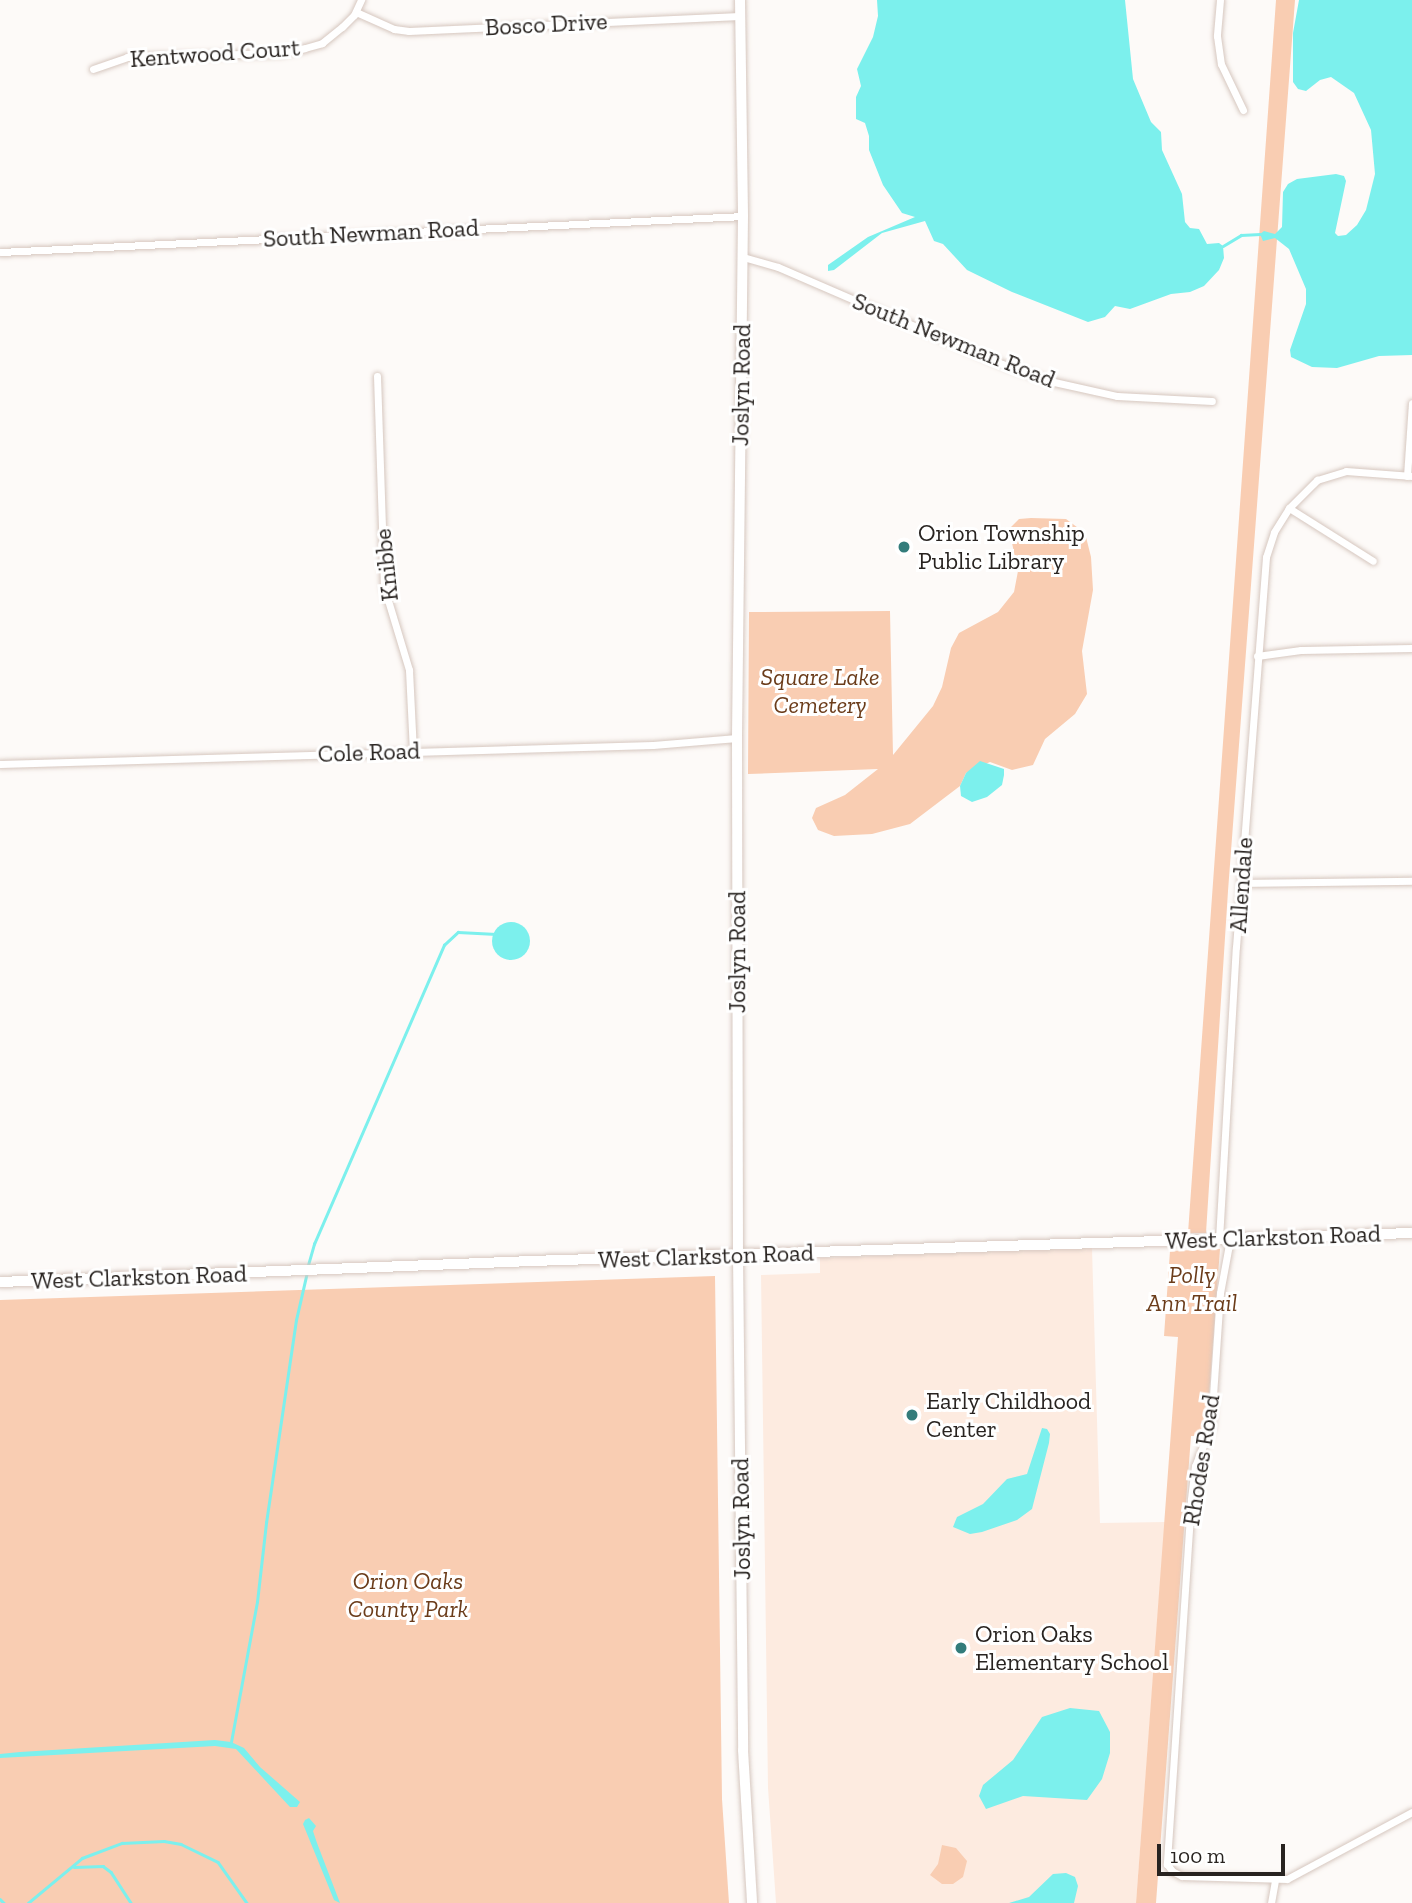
<!DOCTYPE html>
<style>
body{margin:0}
#map{position:relative;width:1412px;height:1903px;overflow:hidden;background:#fdfaf8;font-family:"Zilla Slab",serif}
div>[style]{position:absolute}
.built>*{inset:0;background:#fdebe0}
.green>*{inset:0;background:#f9cdb2}
.water>*{inset:0;background:#7cf0ed}
.round{border-radius:50%}
.stream>*{height:2.5px;margin:-1.25px;padding:0 1.25px;transform-origin:1.25px;border-radius:1.25px;background:#7cf0ed}
.roads{filter:drop-shadow(0 0 2px #d6c7bf) drop-shadow(0 0 2px #d6c7bf)}
.street>*{height:7px;margin:-3.5px;padding:0 3.5px;transform-origin:3.5px;border-radius:3.5px;background:#fff}
.secondary>*{height:10px;margin:-5px;padding:0 5px;transform-origin:5px;border-radius:5px;background:#fff}
.dots>*{width:19px;height:19px;translate:-50% -50%;box-sizing:border-box;border:4px solid #fff;border-radius:50%}
span{translate:-50% -50%;white-space:nowrap;text-align:center;line-height:1.15;-webkit-text-stroke:6px #fff;paint-order:stroke}
.street-label{font-size:24px;color:#282320}
.poi-label{font-size:24px;color:#282320}
.left{translate:0 -50%;text-align:left}
.park-label{font-size:24px;color:#6b3c1a;font-style:italic}
.scale{position:absolute;left:1157px;top:1844px;width:128px;height:32px;box-sizing:border-box;border:4px solid #282320;border-top:0;padding-left:9px;font-size:21px;line-height:24px;white-space:nowrap;color:#282320;-webkit-text-stroke:5px #fff;paint-order:stroke}
</style>
<div id="map">
<div class="built">
<div style="clip-path:polygon(1092px 1248px,1100px 1523px,1165px 1522px,1136px 1903px,776px 1903px,768px 1788px,761px 1275px,820px 1273px,820px 1258px)"></div>
</div>
<div class="green">
<div style="clip-path:polygon(1276px 0,1295px 0,1228px 891px,1206px 1233px,1188px 1233px)"></div>
<div style="clip-path:polygon(1031px 518px,1066px 519px,1085px 533px,1091px 557px,1093px 590px,1082px 651px,1087px 694px,1075px 714px,1045px 739px,1033px 765px,1012px 770px,990px 762px,966px 773px,960px 786px,910px 824px,872px 834px,834px 836px,818px 830px,812px 818px,816px 808px,845px 795px,878px 769px,748px 774px,749px 612px,890px 611px,893px 755px,933px 706px,942px 687px,951px 648px,959px 633px,998px 612px,1014px 592px,1018px 571px,1009px 529px,1019px 519px)"></div>
<div style="clip-path:polygon(1220px 1249px,1206px 1436px,1191px 1436px,1156px 1903px,1136px 1903px,1178px 1337px,1164px 1336px,1170px 1251px)"></div>
<div style="clip-path:polygon(715px 1276px,722px 1799px,729px 1903px,0 1903px,0 1300px)"></div>
<div style="clip-path:polygon(942px 1845px,956px 1848px,967px 1861px,963px 1877px,953px 1884px,942px 1884px,930px 1875px,938px 1864px)"></div>
</div>
<div class="water">
<div style="clip-path:polygon(877px 0,1125px 0,1133px 79px,1151px 122px,1161px 132px,1162px 150px,1182px 194px,1185px 222px,1190px 228px,1199px 229px,1207px 244px,1219px 243px,1223px 246px,1224px 258px,1219px 270px,1204px 286px,1190px 292px,1171px 294px,1130px 309px,1115px 306px,1105px 317px,1088px 322px,1012px 292px,967px 270px,943px 244px,934px 241px,925px 221px,882px 233px,834px 270px,828px 271px,828px 265px,868px 237px,915px 217px,902px 213px,883px 185px,869px 150px,869px 136px,865px 123px,856px 119px,856px 97px,861px 86px,857px 69px,873px 37px,878px 16px)"></div>
<div style="clip-path:polygon(1299px 0,1412px 0,1412px 355px,1379px 356px,1337px 368px,1312px 367px,1291px 357px,1290px 350px,1306px 304px,1306px 289px,1289px 249px,1275px 238px,1263px 241px,1260px 234px,1264px 231px,1275px 234px,1282px 227px,1283px 192px,1288px 184px,1297px 179px,1336px 174px,1344px 176px,1346px 181px,1335px 233px,1338px 236px,1346px 235px,1357px 225px,1366px 210px,1375px 174px,1371px 130px,1354px 93px,1331px 77px,1320px 80px,1306px 91px,1298px 89px,1293px 82px,1293px 33px)"></div>
<div style="clip-path:polygon(980px 761px,1004px 769px,1004px 775px,1002px 785px,987px 797px,972px 802px,961px 796px,960px 786px,966px 773px)"></div>
<div class="round" style="left:492px;top:922px;width:38px;height:38px"></div>
<div style="clip-path:polygon(1042px 1428px,1047px 1429px,1050px 1434px,1049px 1443px,1032px 1509px,1017px 1520px,982px 1532px,970px 1534px,953px 1527px,957px 1517px,983px 1504px,1007px 1479px,1027px 1474px)"></div>
<div style="clip-path:polygon(1070px 1708px,1099px 1711px,1110px 1732px,1110px 1753px,1102px 1779px,1087px 1800px,1023px 1796px,986px 1809px,979px 1796px,983px 1785px,1013px 1760px,1042px 1717px)"></div>
<div style="clip-path:polygon(215px 1740px,231px 1742px,244px 1748px,260px 1767px,300px 1802px,297px 1807px,305px 1820px,309px 1818px,316px 1826px,313px 1831px,317px 1843px,340px 1903px,334px 1900px,303px 1824px,305px 1820px,297px 1807px,290px 1807px,236px 1749px,215px 1746px,0 1758px,0 1754px,20px 1752px)"></div>
<div style="clip-path:polygon(1066px 1873px,1075px 1877px,1078px 1886px,1074px 1903px,1009px 1903px,1029px 1897px,1053px 1874px)"></div>
</div>
<div class="stream">
<div style="left:1223px;top:246px;width:21px;rotate:-31deg"></div>
<div style="left:1241px;top:235px;width:19px;rotate:-3deg"></div>
<div style="left:308px;top:1265px;width:22px;rotate:-74deg"></div>
<div style="left:314px;top:1244px;width:326px;rotate:-66.5deg"></div>
<div style="left:444px;top:945px;width:19px;rotate:-43deg"></div>
<div style="left:458px;top:932px;width:38px;rotate:3deg"></div>
<div style="left:231px;top:1742px;width:142px;rotate:-79.5deg"></div>
<div style="left:257px;top:1602px;width:80px;rotate:-83.5deg"></div>
<div style="left:266px;top:1523px;width:205px;rotate:-81.6deg"></div>
<div style="left:296px;top:1320px;width:49px;rotate:-77.1deg"></div>
<div style="left:74px;top:1867px;width:29px;rotate:-2deg"></div>
<div style="left:103px;top:1866px;width:10px;rotate:37deg"></div>
<div style="left:111px;top:1872px;width:37px;rotate:57deg"></div>
<div style="left:0;top:1899px;width:6px;rotate:45deg"></div>
<div style="left:28px;top:1903px;width:70px;rotate:-39.8deg"></div>
<div style="left:82px;top:1858px;width:43px;rotate:-20.6deg"></div>
<div style="left:122px;top:1843px;width:42px;rotate:-2.7deg"></div>
<div style="left:164px;top:1841px;width:17px;rotate:10deg"></div>
<div style="left:181px;top:1844px;width:41px;rotate:25.9deg"></div>
<div style="left:218px;top:1862px;width:50px;rotate:54.7deg"></div>
</div>
<div class="roads">
<div class="street">
<div style="left:1220px;top:0;width:36px;rotate:95deg"></div>
<div style="left:1217px;top:36px;width:28px;rotate:82deg"></div>
<div style="left:1221px;top:64px;width:51px;rotate:64.4deg"></div>
<div style="left:356px;top:12px;width:42px;rotate:24.1deg"></div>
<div style="left:394px;top:29px;width:15px;rotate:8deg"></div>
<div style="left:409px;top:31px;width:331px;rotate:-2.6deg"></div>
<div style="left:93px;top:69px;width:36px;rotate:-19deg"></div>
<div style="left:127px;top:57px;width:153px;rotate:-1.5deg"></div>
<div style="left:280px;top:53px;width:25px;rotate:-11deg"></div>
<div style="left:305px;top:48px;width:18px;rotate:-16deg"></div>
<div style="left:322px;top:43px;width:26px;rotate:-39deg"></div>
<div style="left:342px;top:27px;width:17px;rotate:-45deg"></div>
<div style="left:354px;top:15px;width:17px;rotate:-65deg"></div>
<div style="left:0;top:252px;width:744px;rotate:-2.77deg"></div>
<div style="left:743px;top:257px;width:36px;rotate:16deg"></div>
<div style="left:778px;top:267px;width:244px;rotate:23.4deg"></div>
<div style="left:1002px;top:364px;width:55px;rotate:19.1deg"></div>
<div style="left:1054px;top:382px;width:65px;rotate:12.5deg"></div>
<div style="left:1117px;top:396px;width:95px;rotate:3deg"></div>
<div style="left:377px;top:376px;width:211px;rotate:88.1deg"></div>
<div style="left:384px;top:587px;width:87px;rotate:73.2deg"></div>
<div style="left:409px;top:670px;width:81px;rotate:87.2deg"></div>
<div style="left:1407px;top:476px;width:73px;rotate:-86.1deg"></div>
<div style="left:1289px;top:508px;width:99px;rotate:32.2deg"></div>
<div style="left:1257px;top:656px;width:44px;rotate:-7.8deg"></div>
<div style="left:1301px;top:650px;width:111px;rotate:-1deg"></div>
<div style="left:0;top:764px;width:653px;rotate:-1.67deg"></div>
<div style="left:653px;top:745px;width:84px;rotate:-4.8deg"></div>
<div style="left:1241px;top:883px;width:171px;rotate:-0.7deg"></div>
<div style="left:1219px;top:1239px;width:292px;rotate:-86.7deg"></div>
<div style="left:1236px;top:947px;width:391px;rotate:-85.6deg"></div>
<div style="left:1266px;top:557px;width:26px;rotate:-72deg"></div>
<div style="left:1274px;top:532px;width:28px;rotate:-58deg"></div>
<div style="left:1289px;top:508px;width:40px;rotate:-45deg"></div>
<div style="left:1317px;top:480px;width:30px;rotate:-17deg"></div>
<div style="left:1346px;top:471px;width:66px;rotate:4.3deg"></div>
<div style="left:1230px;top:1239px;width:55px;rotate:100.5deg"></div>
<div style="left:1220px;top:1293px;width:133px;rotate:93.9deg"></div>
<div style="left:1211px;top:1426px;width:43px;rotate:111.8deg"></div>
<div style="left:1195px;top:1466px;width:34px;rotate:97deg"></div>
<div style="left:1191px;top:1500px;width:365px;rotate:93.8deg"></div>
<div style="left:1167px;top:1864px;width:9px;rotate:54deg"></div>
<div style="left:1172px;top:1871px;width:11px;rotate:27deg"></div>
<div style="left:1182px;top:1876px;width:105px;rotate:1.6deg"></div>
<div style="left:1287px;top:1879px;width:142px;rotate:-28.2deg"></div>
<div style="left:1271px;top:1903px;width:22px;rotate:-80deg"></div>
</div>
<div class="secondary">
<div style="left:740px;top:0;width:216px;rotate:89.2deg"></div>
<div style="left:743px;top:216px;width:522px;rotate:90.66deg"></div>
<div style="left:737px;top:738px;width:517px;rotate:89.89deg"></div>
<div style="left:738px;top:1255px;width:495px;rotate:89.4deg"></div>
<div style="left:743px;top:1750px;width:153px;rotate:86.6deg"></div>
<div style="left:0;top:1282px;width:531px;rotate:-2.26deg"></div>
<div style="left:531px;top:1261px;width:881px;rotate:-1.82deg"></div>
</div>
</div>
<div class="dots">
<div style="left:904px;top:547px;background:#337c7b"></div>
<div style="left:912px;top:1415px;background:#337c7b"></div>
<div style="left:961px;top:1648px;background:#337c7b"></div>
</div>
<div class="street-label">
<span style="left:546px;top:24px;rotate:-3deg">Bosco Drive</span>
<span style="left:215px;top:53px;rotate:-4deg">Kentwood Court</span>
<span style="left:371px;top:233px;rotate:-3deg">South Newman Road</span>
<span style="left:954px;top:340px;rotate:22deg">South Newman Road</span>
<span style="left:741px;top:385px;rotate:-89deg">Joslyn Road</span>
<span style="left:386px;top:565px;rotate:-96deg">Knibbe</span>
<span style="left:369px;top:752px;rotate:-2deg">Cole Road</span>
<span style="left:1241px;top:885px;rotate:-86deg">Allendale</span>
<span style="left:737px;top:952px;rotate:-90deg">Joslyn Road</span>
<span style="left:1273px;top:1237px;rotate:-2deg">West Clarkston Road</span>
<span style="left:706px;top:1256px;rotate:-2deg">West Clarkston Road</span>
<span style="left:139px;top:1277px;rotate:-2deg">West Clarkston Road</span>
<span style="left:1201px;top:1460px;rotate:-81deg">Rhodes Road</span>
<span style="left:741px;top:1519px;rotate:-91deg">Joslyn Road</span>
</div>
<div class="poi-label">
<span class="left" style="left:918px;top:547px">Orion Township<br>Public Library</span>
<span class="left" style="left:926px;top:1415px">Early Childhood<br>Center</span>
<span class="left" style="left:975px;top:1648px">Orion Oaks<br>Elementary School</span>
</div>
<div class="park-label">
<span style="left:820px;top:691px">Square Lake<br>Cemetery</span>
<span style="left:1192px;top:1289px">Polly<br>Ann Trail</span>
<span style="left:408px;top:1595px">Orion Oaks<br>County Park</span>
</div>
<div class="scale">100 m</div>
</div>
